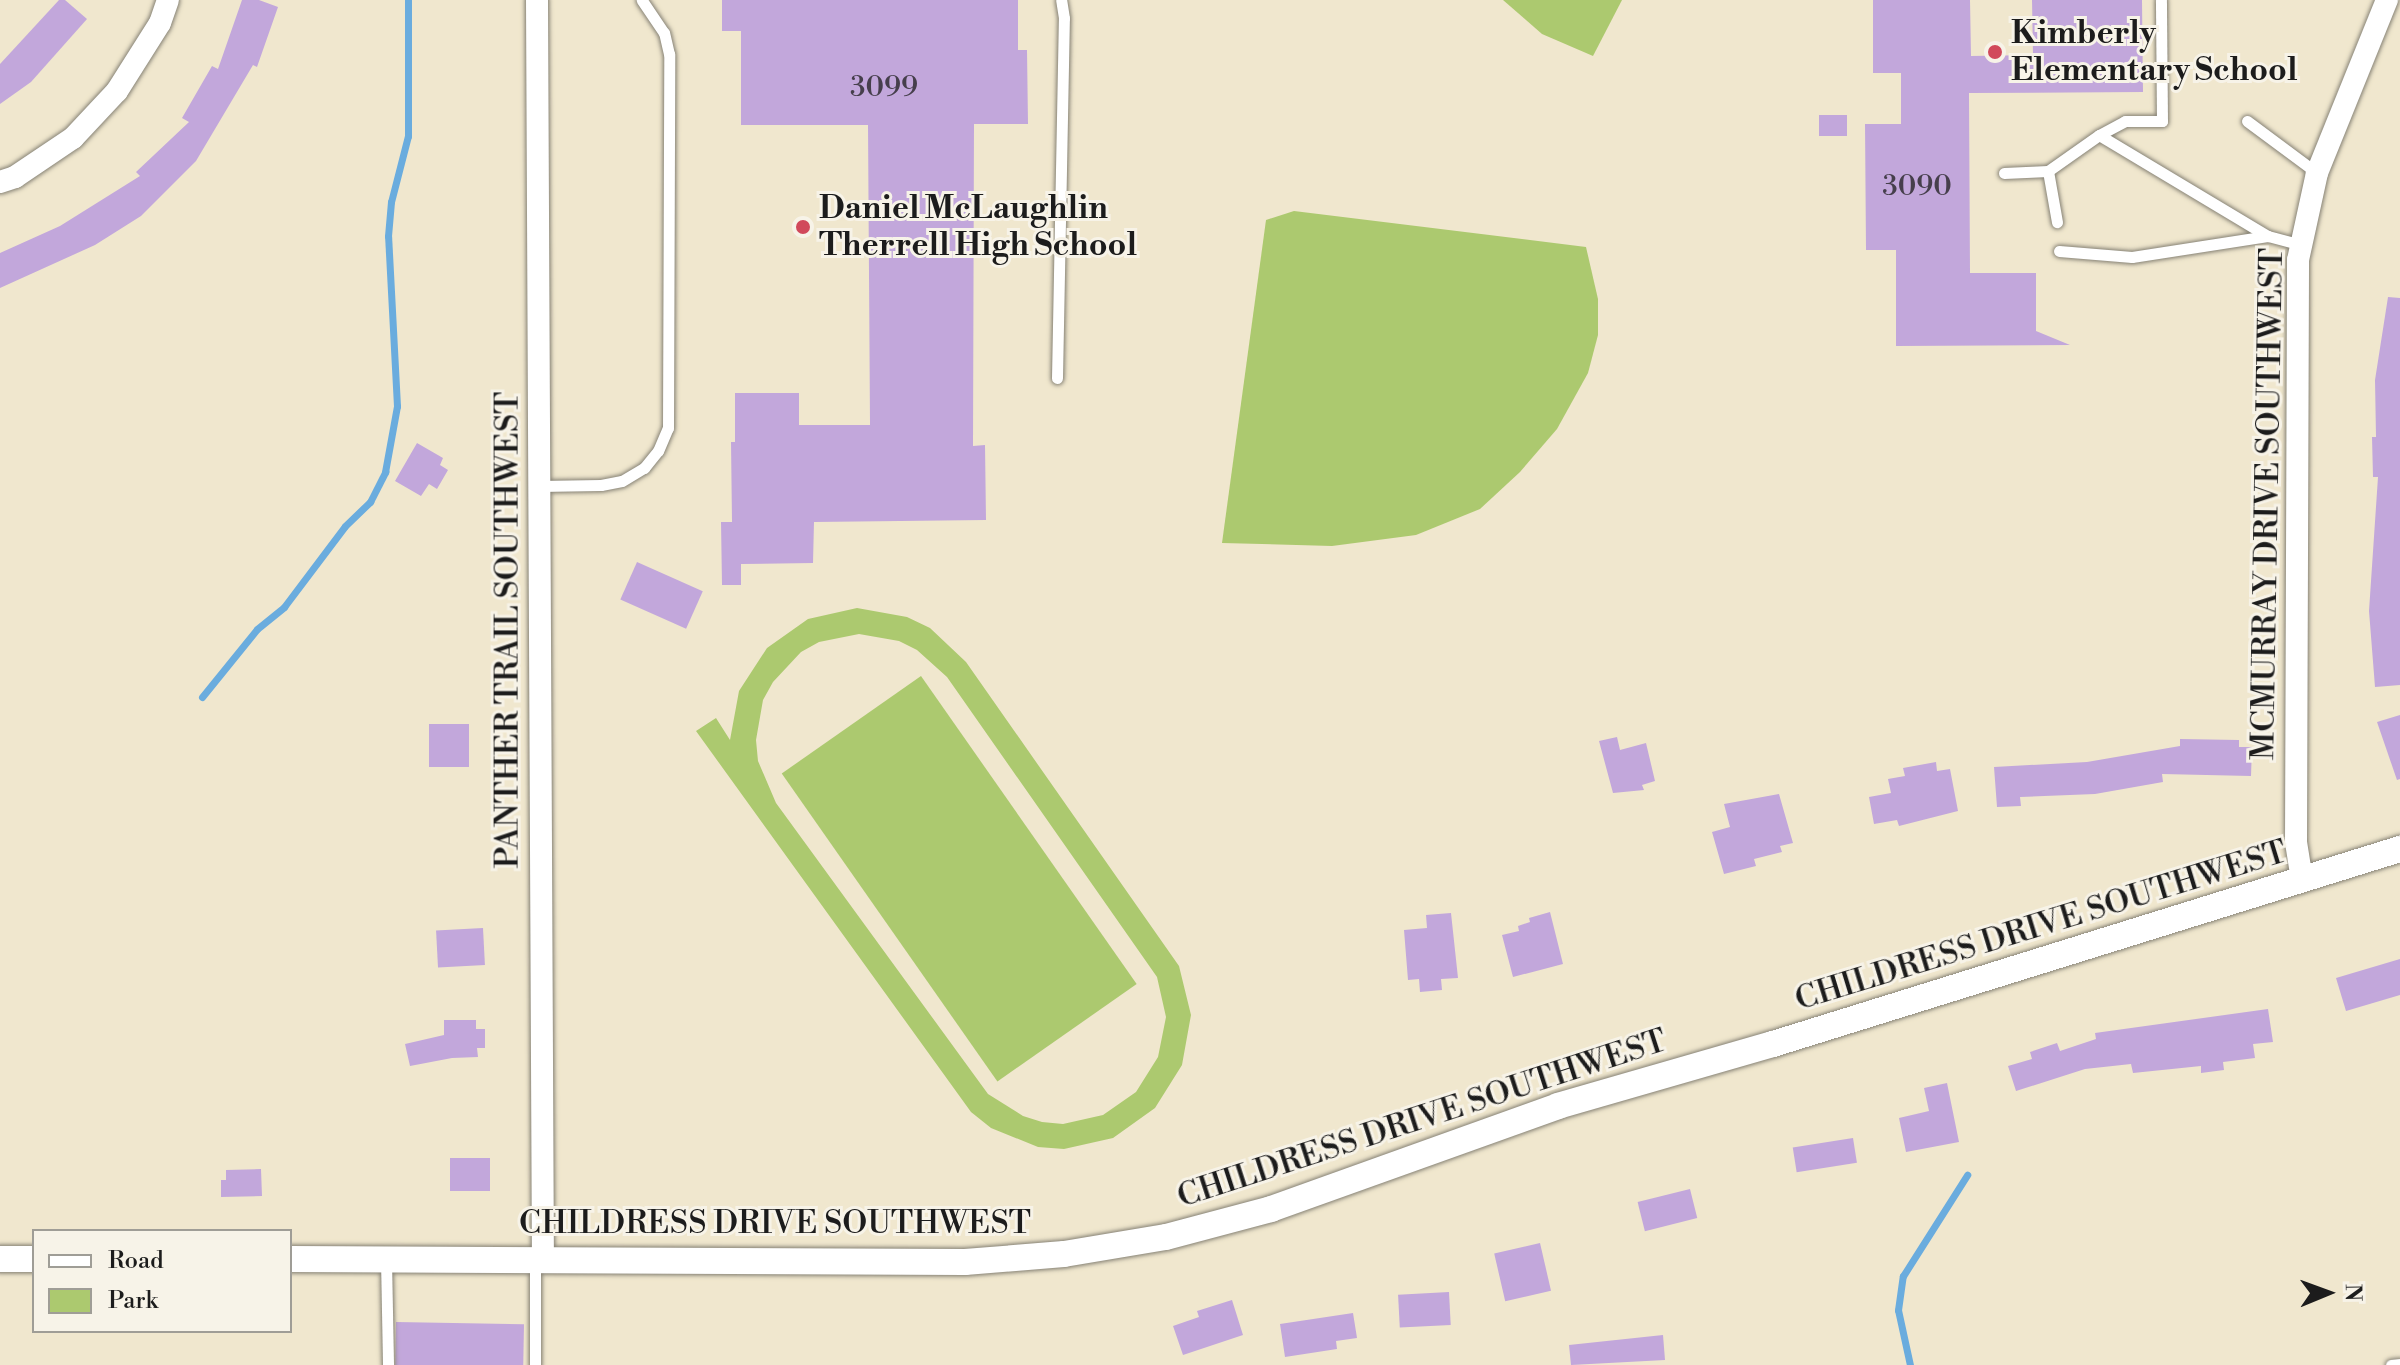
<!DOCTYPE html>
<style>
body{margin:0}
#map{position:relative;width:2400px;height:1365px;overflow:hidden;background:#f0e7ce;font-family:"Libre Bodoni",serif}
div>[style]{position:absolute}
.green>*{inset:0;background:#acc96f;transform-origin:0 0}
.stream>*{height:7px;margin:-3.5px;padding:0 3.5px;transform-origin:3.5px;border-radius:3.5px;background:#6aacde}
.building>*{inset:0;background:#c2a7db;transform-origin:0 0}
.roads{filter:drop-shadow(0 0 2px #868275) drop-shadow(0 0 2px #868275)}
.service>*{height:11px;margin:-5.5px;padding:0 5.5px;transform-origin:5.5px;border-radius:5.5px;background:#fff}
.minor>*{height:22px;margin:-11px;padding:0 11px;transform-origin:11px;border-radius:11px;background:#fff}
.tertiary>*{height:26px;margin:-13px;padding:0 13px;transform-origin:13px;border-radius:13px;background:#fff}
.dots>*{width:22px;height:22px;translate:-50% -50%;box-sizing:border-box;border:4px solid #f7f3e8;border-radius:50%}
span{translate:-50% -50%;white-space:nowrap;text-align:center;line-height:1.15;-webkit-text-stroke:6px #f7f3e8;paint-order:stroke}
.number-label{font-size:28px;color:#463f4c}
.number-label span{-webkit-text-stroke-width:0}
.poi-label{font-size:32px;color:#1c1c1c;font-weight:700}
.left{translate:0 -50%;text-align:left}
.street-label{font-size:32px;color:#1c1c1c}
.legend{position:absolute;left:32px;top:1229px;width:260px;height:104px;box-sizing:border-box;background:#f7f3e8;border:2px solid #9f9d96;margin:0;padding:10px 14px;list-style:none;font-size:24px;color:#1c1c1c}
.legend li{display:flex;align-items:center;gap:16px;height:40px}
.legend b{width:40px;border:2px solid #9f9d96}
.north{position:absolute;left:2288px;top:1253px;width:80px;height:80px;-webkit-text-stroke:6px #f7f3e8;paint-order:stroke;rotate:89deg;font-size:22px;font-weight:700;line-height:32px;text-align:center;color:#1c1c1c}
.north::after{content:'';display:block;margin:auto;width:28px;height:36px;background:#1c1c1c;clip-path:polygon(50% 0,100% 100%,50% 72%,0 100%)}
</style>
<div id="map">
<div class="green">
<div style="clip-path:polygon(1503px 0,1622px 0,1593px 56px,1542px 34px)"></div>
<div style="clip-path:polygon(1294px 211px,1586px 247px,1598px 299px,1598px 335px,1588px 373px,1557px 429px,1520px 472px,1480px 509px,1416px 535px,1332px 546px,1222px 543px,1266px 220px)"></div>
<div style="clip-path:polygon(evenodd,857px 608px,907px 617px,930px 628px,966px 662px,1179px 966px,1191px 1015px,1182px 1065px,1155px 1108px,1113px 1138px,1064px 1149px,1038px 1147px,991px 1128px,971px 1112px,696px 731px,716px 718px,730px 740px,739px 691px,767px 648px,808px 619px,857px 608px,859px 634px,899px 641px,917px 650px,947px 677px,1157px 977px,1166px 1017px,1158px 1057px,1136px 1092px,1103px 1115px,1063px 1124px,1042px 1122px,1023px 1116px,988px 1094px,776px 803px,758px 761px,756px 740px,763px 700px,773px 682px,801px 652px,819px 642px,859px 634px)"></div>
<div style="left:921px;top:676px;width:376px;height:170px;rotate:55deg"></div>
</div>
<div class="stream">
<div style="left:202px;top:697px;width:87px;rotate:-51deg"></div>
<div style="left:257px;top:629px;width:35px;rotate:-39deg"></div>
<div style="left:284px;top:607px;width:101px;rotate:-53deg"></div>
<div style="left:345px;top:526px;width:35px;rotate:-44deg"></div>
<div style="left:370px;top:502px;width:34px;rotate:-63deg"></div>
<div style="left:385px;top:472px;width:67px;rotate:-79.7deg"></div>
<div style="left:397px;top:406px;width:170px;rotate:-93deg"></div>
<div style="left:388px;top:236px;width:34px;rotate:-85deg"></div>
<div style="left:391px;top:202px;width:68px;rotate:-75.6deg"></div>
<div style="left:408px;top:136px;width:136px;rotate:-90deg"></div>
<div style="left:1910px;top:1365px;width:56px;rotate:-102.3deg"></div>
<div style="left:1898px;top:1310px;width:34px;rotate:-82deg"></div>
<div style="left:1903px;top:1276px;width:120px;rotate:-57.6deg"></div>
</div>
<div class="building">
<div style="clip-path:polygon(59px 0,65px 0,87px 19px,31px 82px,0 104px,0 64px)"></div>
<div style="clip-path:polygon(242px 0,259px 0,278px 7px,257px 67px,253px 65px,196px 161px,141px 216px,95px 245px,0 288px,0 253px,60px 226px,140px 176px,136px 172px,189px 122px,182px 118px,212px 66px,218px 69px)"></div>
<div style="clip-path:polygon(722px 0,1018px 0,1018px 50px,1027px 50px,1028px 124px,974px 124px,973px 446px,985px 445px,986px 520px,814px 522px,813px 563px,741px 564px,741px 585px,722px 585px,721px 522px,732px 522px,731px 442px,735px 442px,735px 393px,799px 393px,799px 425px,870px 425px,868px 125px,741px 125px,741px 31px,722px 31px)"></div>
<div style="clip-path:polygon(1873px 0,1970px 0,1971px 56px,2033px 55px,2032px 0,2142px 0,2143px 92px,1969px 93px,1970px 273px,2036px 273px,2036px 331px,2070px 345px,1896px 346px,1896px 250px,1866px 250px,1865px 124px,1901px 124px,1901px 73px,1873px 73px)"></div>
<div style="left:1847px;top:115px;width:21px;height:28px;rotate:90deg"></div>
<div style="clip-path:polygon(2388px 297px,2400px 298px,2400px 685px,2375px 687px,2369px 611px,2378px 477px,2373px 477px,2372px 437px,2376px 437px,2375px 380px)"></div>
<div style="clip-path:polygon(417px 443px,443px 458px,440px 465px,448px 470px,437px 489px,429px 484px,421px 496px,395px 481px)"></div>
<div style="left:637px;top:562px;width:72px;height:41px;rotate:24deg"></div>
<div style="clip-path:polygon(2400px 715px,2400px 779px,2397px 780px,2377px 722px)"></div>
<div style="left:429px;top:724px;width:40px;height:43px"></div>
<div style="clip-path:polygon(1617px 737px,1620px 750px,1646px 743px,1655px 781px,1642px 785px,1644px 790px,1613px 793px,1599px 741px)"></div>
<div style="clip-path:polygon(2180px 739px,2239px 740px,2239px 747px,2252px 747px,2251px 776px,2162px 774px,2163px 782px,2095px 794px,2020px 797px,2021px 806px,1997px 807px,1994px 767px,2087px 762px,2180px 746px)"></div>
<div style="clip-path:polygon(1936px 762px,1937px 771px,1950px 769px,1958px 811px,1899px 826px,1897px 820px,1874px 824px,1869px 797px,1891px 793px,1888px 779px,1905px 776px,1903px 768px)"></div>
<div style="clip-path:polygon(1779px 794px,1793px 843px,1780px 846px,1782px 852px,1754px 859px,1756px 866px,1724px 874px,1712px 832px,1730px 827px,1724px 804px)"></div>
<div style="clip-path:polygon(1550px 912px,1563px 964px,1513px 977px,1502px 935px,1519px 931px,1518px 926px,1530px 922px,1529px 918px)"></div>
<div style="clip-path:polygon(1451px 913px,1458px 978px,1441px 979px,1442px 990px,1420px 992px,1419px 979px,1408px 980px,1404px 930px,1427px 928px,1426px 915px)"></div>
<div style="left:483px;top:928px;width:37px;height:47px;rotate:87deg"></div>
<div style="clip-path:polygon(2400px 959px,2400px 995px,2346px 1011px,2336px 978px)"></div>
<div style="clip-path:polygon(2268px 1009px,2273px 1042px,2253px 1044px,2255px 1058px,2223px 1062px,2224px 1070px,2201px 1073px,2201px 1066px,2133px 1073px,2131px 1064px,2085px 1069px,2016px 1091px,2008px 1066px,2032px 1059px,2030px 1052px,2057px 1043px,2060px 1051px,2096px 1039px,2095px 1033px)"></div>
<div style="clip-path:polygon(444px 1020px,476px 1020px,476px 1029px,485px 1029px,485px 1048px,477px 1048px,478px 1057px,452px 1058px,410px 1066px,405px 1044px,444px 1035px)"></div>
<div style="clip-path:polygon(1947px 1083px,1959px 1142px,1906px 1152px,1899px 1118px,1929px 1111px,1924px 1088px)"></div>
<div style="left:1853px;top:1138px;width:25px;height:61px;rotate:81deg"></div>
<div style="left:450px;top:1158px;width:40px;height:33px"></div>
<div style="clip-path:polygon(261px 1169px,262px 1196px,221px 1197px,221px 1180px,226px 1180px,226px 1170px)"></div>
<div style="left:1690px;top:1189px;width:30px;height:54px;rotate:76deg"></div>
<div style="left:1540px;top:1243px;width:49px;height:47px;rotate:77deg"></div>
<div style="left:1449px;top:1292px;width:33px;height:51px;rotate:87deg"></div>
<div style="clip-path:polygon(1232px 1300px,1243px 1335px,1183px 1355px,1173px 1326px,1199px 1317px,1197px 1311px)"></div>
<div style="clip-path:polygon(1353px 1313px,1357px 1338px,1336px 1341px,1337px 1349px,1285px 1357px,1280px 1324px)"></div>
<div style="left:396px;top:1322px;width:128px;height:43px;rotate:1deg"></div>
<div style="clip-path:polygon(1663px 1335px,1665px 1360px,1571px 1365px,1569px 1345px)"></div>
</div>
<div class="roads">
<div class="service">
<div style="left:2247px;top:121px;width:87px;rotate:36.6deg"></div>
<div style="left:2099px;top:135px;width:197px;rotate:30.9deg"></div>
<div style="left:2268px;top:236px;width:34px;rotate:15deg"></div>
<div style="left:2048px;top:171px;width:52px;rotate:80deg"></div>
<div style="left:2004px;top:173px;width:44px;rotate:-2.6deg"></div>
<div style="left:2048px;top:171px;width:62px;rotate:-35.2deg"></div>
<div style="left:2099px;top:135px;width:30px;rotate:-28deg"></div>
<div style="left:2125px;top:121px;width:37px"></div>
<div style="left:2162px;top:121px;width:121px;rotate:-90.5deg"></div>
<div style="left:2059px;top:251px;width:73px;rotate:4.7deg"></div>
<div style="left:2132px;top:257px;width:137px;rotate:-8.8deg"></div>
<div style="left:1057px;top:378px;width:360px;rotate:-88.9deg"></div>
<div style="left:1064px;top:18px;width:18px;rotate:-99deg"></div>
<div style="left:539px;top:486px;width:62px;rotate:-0.9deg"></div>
<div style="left:601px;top:485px;width:21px;rotate:-11deg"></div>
<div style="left:622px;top:481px;width:26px;rotate:-31deg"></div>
<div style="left:644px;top:468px;width:22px;rotate:-51deg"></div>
<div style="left:658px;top:451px;width:25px;rotate:-67deg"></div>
<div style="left:668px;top:428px;width:374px;rotate:-89.8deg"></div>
<div style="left:669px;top:54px;width:22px;rotate:-103deg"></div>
<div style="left:664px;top:33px;width:40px;rotate:-124deg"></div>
<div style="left:386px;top:1259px;width:106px;rotate:88.9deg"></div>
<div style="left:535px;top:1259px;width:106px;rotate:90deg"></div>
<div style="left:2391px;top:1365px;width:9px;rotate:-6deg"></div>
</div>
<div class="minor">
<div style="left:537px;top:0;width:1259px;rotate:89.73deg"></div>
<div style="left:0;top:182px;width:16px;rotate:-18deg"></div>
<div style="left:15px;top:177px;width:70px;rotate:-33.9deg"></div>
<div style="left:73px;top:138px;width:64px;rotate:-46.9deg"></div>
<div style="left:117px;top:91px;width:80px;rotate:-57.7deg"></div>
<div style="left:160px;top:23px;width:24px;rotate:-71deg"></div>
<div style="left:2302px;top:880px;width:37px;rotate:-99deg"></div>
<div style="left:2296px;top:843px;width:583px;rotate:-89.8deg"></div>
<div style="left:2298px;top:260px;width:89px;rotate:-77.7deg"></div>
<div style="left:2317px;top:173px;width:187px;rotate:-68deg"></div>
</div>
<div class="tertiary">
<div style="left:0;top:1259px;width:34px"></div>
<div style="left:290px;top:1259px;width:675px;rotate:0.25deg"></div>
<div style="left:965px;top:1262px;width:99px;rotate:-4.6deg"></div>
<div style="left:1064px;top:1254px;width:103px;rotate:-9.5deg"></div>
<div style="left:1166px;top:1237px;width:109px;rotate:-14.9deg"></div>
<div style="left:1271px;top:1209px;width:305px;rotate:-19.7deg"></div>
<div style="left:1558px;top:1106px;width:224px;rotate:-16.1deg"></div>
<div style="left:1773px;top:1044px;width:657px;rotate:-17.28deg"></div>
</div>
</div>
<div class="dots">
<div style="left:1995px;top:52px;background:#d1495b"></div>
<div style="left:803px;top:227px;background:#d1495b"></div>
</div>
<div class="number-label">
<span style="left:884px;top:88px">3099</span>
<span style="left:1917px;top:187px">3090</span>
</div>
<div class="poi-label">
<span class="left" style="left:2011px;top:52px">Kimberly<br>Elementary School</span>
<span class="left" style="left:819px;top:227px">Daniel McLaughlin<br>Therrell High School</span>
</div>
<div class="street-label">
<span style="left:2268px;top:504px;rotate:-89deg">MCMURRAY DRIVE SOUTHWEST</span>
<span style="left:508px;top:630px;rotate:-90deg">PANTHER TRAIL SOUTHWEST</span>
<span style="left:2041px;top:926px;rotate:-17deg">CHILDRESS DRIVE SOUTHWEST</span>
<span style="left:1422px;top:1119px;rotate:-18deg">CHILDRESS DRIVE SOUTHWEST</span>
<span style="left:775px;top:1223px">CHILDRESS DRIVE SOUTHWEST</span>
</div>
<ul class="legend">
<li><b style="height:10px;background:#fff"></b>Road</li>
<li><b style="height:22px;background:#acc96f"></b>Park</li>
</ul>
<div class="north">N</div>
</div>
